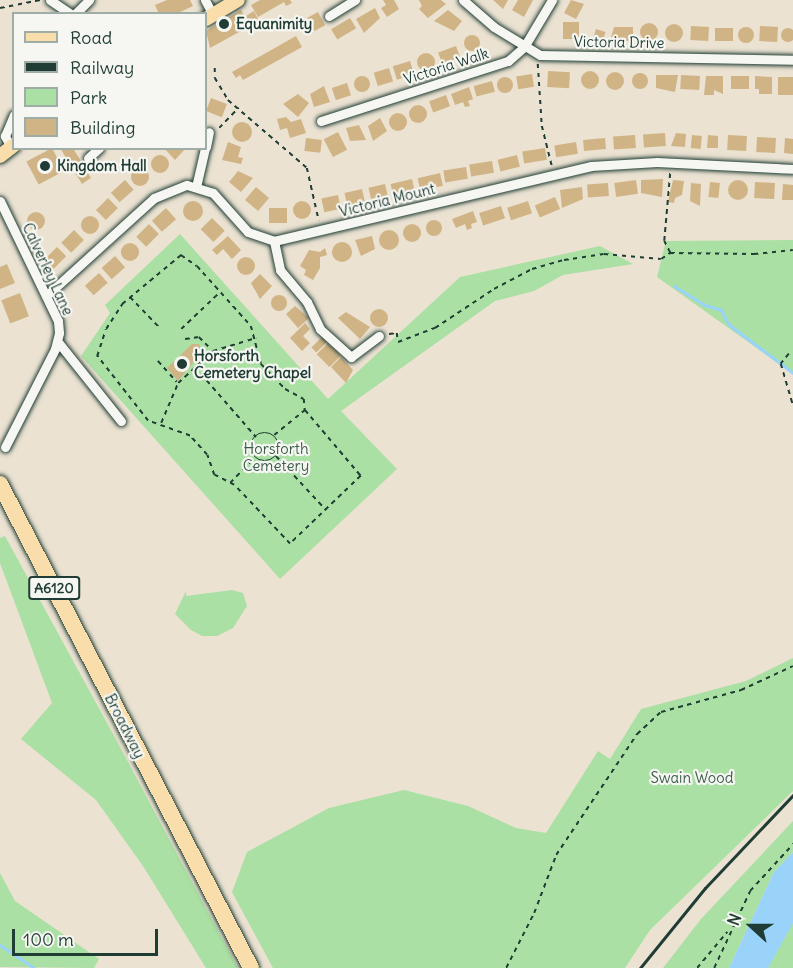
<!DOCTYPE html>
<style>
body{margin:0}
#map{position:relative;width:793px;height:968px;overflow:hidden;background:#ebe2d2;font-family:Delius,sans-serif}
div>[style]{position:absolute}
.green>*{inset:0;background:#aae0a3}
.water>*{inset:0;background:#9ad3fa}
.stream>*{height:3px;margin:-1.5px;padding:0 1.5px;transform-origin:1.5px;border-radius:1.5px;background:#9ad3fa}
.building>*{inset:0;background:#d1b486;transform-origin:0 0}
.round{border-radius:50%}
.path>*{height:1.5px;margin-top:-0.75px;transform-origin:0;background:repeating-linear-gradient(90deg,#1f3d34 0 4.5px,transparent 0 9px)}
.path>.ring{margin:-0.75px;padding:0;box-sizing:content-box;background:none;border:1.5px solid #1f3d34;border-radius:50%}
.roads{filter:drop-shadow(0 0 2px #1f3d34) drop-shadow(0 0 2px #1f3d34)}
.street>*{height:9px;margin:-4.5px;padding:0 4.5px;transform-origin:4.5px;border-radius:4.5px;background:#f6f6f2}
.primary>*{height:14px;margin:-7px;padding:0 7px;transform-origin:7px;border-radius:7px;background:#f9deab}
.highway>*{height:16px;margin:-8px;padding:0 8px;transform-origin:8px;border-radius:8px;background:#f9deab}
.rail>*{height:3px;margin:-1.5px;padding:0 1.5px;transform-origin:1.5px;border-radius:1.5px;background:#1f3d34}
.dots>*{width:16px;height:16px;translate:-50% -50%;box-sizing:border-box;border:3px solid #f6f6f2;border-radius:50%}
span{translate:-50% -50%;white-space:nowrap;text-align:center;line-height:1.15;-webkit-text-stroke:4.5px #f6f6f2;paint-order:stroke}
.shield-label span{padding:2px 4px;background:#f6f6f2;border:2px solid;border-radius:4px;-webkit-text-stroke-width:0}
.shield-label{font-size:14px;color:#1f3d34;font-weight:700}
.poi-label{font-size:15px;color:#1f3d34;font-weight:700}
.left{translate:0 -50%;text-align:left}
.street-label{font-size:15px;color:#1f3d34}
.park-label{font-size:15px;color:#3b5e4a}
.legend{position:absolute;left:12px;top:12px;width:195px;height:138px;box-sizing:border-box;background:#f6f6f2;border:2px solid #a0aca6;margin:0;padding:8px 10px;list-style:none;font-size:18px;color:#1f3d34}
.legend li{display:flex;align-items:center;gap:12px;height:30px}
.legend b{width:30px;border:2px solid #a0aca6}
.north{position:absolute;left:721px;top:896px;width:60px;height:60px;-webkit-text-stroke:4px #f6f6f2;paint-order:stroke;rotate:291deg;font-size:16px;font-weight:700;line-height:24px;text-align:center;color:#1f3d34}
.north::after{content:'';display:block;margin:auto;width:21px;height:27px;background:#1f3d34;clip-path:polygon(50% 0,100% 100%,50% 72%,0 100%)}
.scale{position:absolute;left:12px;top:929px;width:146px;height:27px;box-sizing:border-box;border:3px solid #1f3d34;border-top:0;padding-left:8px;font-size:18px;line-height:21px;white-space:nowrap;color:#1f3d34;-webkit-text-stroke:4px #f6f6f2;paint-order:stroke}
</style>
<div id="map">
<div class="green">
<div style="clip-path:polygon(180px 234px,328px 399px,460px 277px,600px 246px,633px 264px,563px 275px,534px 291px,495px 301px,341px 411px,397px 469px,280px 579px,81px 356px,110px 313px,105px 305px)"></div>
<div style="clip-path:polygon(793px 240px,793px 374px,657px 277px,666px 241px)"></div>
<div style="clip-path:polygon(5px 536px,113px 734px,238px 968px,206px 968px,143px 866px,96px 800px,21px 739px,52px 703px,0 563px,0 538px)"></div>
<div style="clip-path:polygon(232px 590px,243px 593px,247px 606px,233px 628px,217px 636px,202px 636px,191px 630px,175px 614px,186px 591px,186px 596px)"></div>
<div style="clip-path:polygon(793px 658px,793px 791px,650px 930px,625px 968px,273px 968px,232px 892px,247px 852px,329px 808px,404px 790px,468px 806px,516px 828px,546px 833px,598px 751px,610px 759px,641px 709px,746px 681px)"></div>
<div style="clip-path:polygon(793px 821px,793px 852px,774px 872px,729px 968px,663px 968px,701px 919px)"></div>
<div style="clip-path:polygon(0 873px,15px 901px,99px 959px,94px 968px,0 967px)"></div>
<div style="clip-path:polygon(793px 899px,793px 968px,760px 968px)"></div>
</div>
<div class="water">
<div style="clip-path:polygon(793px 852px,793px 923px,768px 968px,729px 968px,774px 872px)"></div>
</div>
<div class="stream">
<div style="left:674px;top:286px;width:36px;rotate:32deg"></div>
<div style="left:705px;top:305px;width:17px;rotate:17deg"></div>
<div style="left:721px;top:310px;width:16px;rotate:63deg"></div>
<div style="left:728px;top:324px;width:81px;rotate:37deg"></div>
<div style="left:0;top:945px;width:41px;rotate:34.1deg"></div>
</div>
<div class="building">
<div style="clip-path:polygon(167px 0,190px 0,193px 6px,176px 14px,159px 14px,155px 5px)"></div>
<div style="clip-path:polygon(260px 0,290px 0,292px 3px,286px 6px,284px 2px,258px 17px,251px 5px)"></div>
<div style="clip-path:polygon(383px 0,394px 0,399px 9px,387px 17px,381px 8px,386px 5px)"></div>
<div style="clip-path:polygon(419px 0,441px 0,446px 4px,428px 18px,419px 9px,422px 6px)"></div>
<div style="clip-path:polygon(493px 0,508px 0,503px 9px)"></div>
<div style="clip-path:polygon(518px 0,533px 0,524px 17px,512px 10px)"></div>
<div style="clip-path:polygon(571px 0,584px 4px,576px 19px,564px 13px)"></div>
<div style="clip-path:polygon(375px 8px,380px 18px,364px 33px,356px 19px)"></div>
<div style="clip-path:polygon(241px 10px,250px 26px,210px 48px,206px 31px)"></div>
<div style="clip-path:polygon(448px 10px,462px 21px,454px 31px,434px 21px)"></div>
<div style="clip-path:polygon(254px 11px,260px 23px,253px 28px,246px 16px)"></div>
<div style="left:318px;top:12px;width:15px;height:12px;rotate:62deg"></div>
<div style="left:350px;top:18px;width:12px;height:22px;rotate:59deg"></div>
<div style="left:563px;top:22px;width:16px;height:17px"></div>
<div class="round" style="left:640px;top:23px;width:18px;height:18px"></div>
<div class="round" style="left:665px;top:24px;width:18px;height:18px"></div>
<div style="left:691px;top:26px;width:18px;height:14px;rotate:3deg"></div>
<div style="left:760px;top:26px;width:18px;height:15px;rotate:3deg"></div>
<div class="round" style="left:738px;top:27px;width:16px;height:16px"></div>
<div style="clip-path:polygon(614px 27px,633px 27px,633px 41px,610px 41px)"></div>
<div style="left:715px;top:28px;width:18px;height:13px"></div>
<div class="round" style="left:781px;top:28px;width:14px;height:14px"></div>
<div style="left:596px;top:29px;width:10px;height:9px;rotate:17deg"></div>
<div class="round" style="left:464px;top:35px;width:16px;height:16px"></div>
<div style="clip-path:polygon(296px 36px,302px 47px,243px 80px,240px 75px,236px 78px,232px 72px)"></div>
<div style="left:456px;top:46px;width:12px;height:19px;rotate:70deg"></div>
<div class="round" style="left:417px;top:53px;width:18px;height:18px"></div>
<div style="left:410px;top:61px;width:14px;height:18px;rotate:73deg"></div>
<div style="left:389px;top:68px;width:14px;height:16px;rotate:73deg"></div>
<div style="left:548px;top:71px;width:22px;height:16px;rotate:3deg"></div>
<div class="round" style="left:581px;top:71px;width:18px;height:18px"></div>
<div class="round" style="left:606px;top:72px;width:18px;height:18px"></div>
<div class="round" style="left:632px;top:73px;width:16px;height:16px"></div>
<div style="left:532px;top:74px;width:13px;height:16px;rotate:81deg"></div>
<div style="clip-path:polygon(656px 75px,678px 75px,675px 92px,656px 88px)"></div>
<div style="left:681px;top:75px;width:19px;height:14px;rotate:3deg"></div>
<div class="round" style="left:354px;top:76px;width:16px;height:16px"></div>
<div style="clip-path:polygon(706px 76px,723px 76px,723px 94px,714px 90px,714px 95px,704px 95px)"></div>
<div style="left:731px;top:76px;width:18px;height:13px"></div>
<div style="clip-path:polygon(755px 76px,772px 77px,772px 94px,759px 94px,759px 89px,755px 89px)"></div>
<div class="round" style="left:497px;top:77px;width:16px;height:16px"></div>
<div style="left:778px;top:77px;width:15px;height:18px"></div>
<div style="left:492px;top:81px;width:11px;height:19px;rotate:75deg"></div>
<div style="left:347px;top:83px;width:13px;height:16px;rotate:72deg"></div>
<div style="clip-path:polygon(324px 86px,330px 102px,314px 107px,310px 94px)"></div>
<div style="clip-path:polygon(469px 87px,473px 99px,468px 101px,470px 106px,465px 107px,463px 102px,455px 105px,451px 94px)"></div>
<div style="clip-path:polygon(298px 94px,309px 103px,298px 117px,283px 104px)"></div>
<div style="left:446px;top:95px;width:12px;height:18px;rotate:70deg"></div>
<div style="left:211px;top:98px;width:17px;height:14px;rotate:21deg"></div>
<div class="round" style="left:409px;top:105px;width:18px;height:18px"></div>
<div class="round" style="left:389px;top:113px;width:18px;height:18px"></div>
<div style="clip-path:polygon(286px 117px,291px 122px,301px 119px,306px 133px,290px 138px,287px 128px,280px 130px,277px 119px)"></div>
<div style="clip-path:polygon(380px 118px,387px 131px,373px 141px,368px 126px)"></div>
<div class="round" style="left:232px;top:122px;width:20px;height:20px"></div>
<div style="clip-path:polygon(359px 125px,366px 140px,350px 141px,346px 128px)"></div>
<div style="left:338px;top:132px;width:20px;height:16px;rotate:63deg"></div>
<div style="left:665px;top:133px;width:13px;height:22px;rotate:86deg"></div>
<div style="clip-path:polygon(676px 133px,686px 134px,685px 147px,671px 146px)"></div>
<div style="left:635px;top:135px;width:13px;height:22px;rotate:86deg"></div>
<div style="left:692px;top:135px;width:10px;height:13px;rotate:6deg"></div>
<div style="clip-path:polygon(708px 135px,718px 136px,718px 148px,707px 148px)"></div>
<div style="left:728px;top:135px;width:19px;height:15px;rotate:3deg"></div>
<div style="left:757px;top:137px;width:19px;height:15px;rotate:3deg"></div>
<div style="left:306px;top:138px;width:16px;height:13px;rotate:7deg"></div>
<div style="left:605px;top:138px;width:11px;height:22px;rotate:85deg"></div>
<div style="clip-path:polygon(785px 138px,793px 139px,793px 154px,784px 153px)"></div>
<div style="clip-path:polygon(228px 142px,241px 147px,238px 157px,243px 158px,241px 164px,222px 160px)"></div>
<div style="left:576px;top:142px;width:12px;height:22px;rotate:81deg"></div>
<div style="left:52px;top:148px;width:26px;height:29px;rotate:62deg"></div>
<div style="clip-path:polygon(60px 148px,73px 148px,91px 178px,82px 184px)"></div>
<div style="clip-path:polygon(164px 148px,186px 148px,175px 160px)"></div>
<div style="left:545px;top:148px;width:12px;height:23px;rotate:81deg"></div>
<div class="round" style="left:151px;top:155px;width:18px;height:18px"></div>
<div style="left:517px;top:155px;width:12px;height:20px;rotate:76deg"></div>
<div style="left:492px;top:161px;width:12px;height:23px;rotate:81deg"></div>
<div style="left:466px;top:167px;width:12px;height:23px;rotate:81deg"></div>
<div class="round" style="left:131px;top:168px;width:18px;height:18px"></div>
<div style="clip-path:polygon(238px 171px,253px 178px,241px 192px,229px 182px)"></div>
<div style="left:440px;top:173px;width:13px;height:23px;rotate:77deg"></div>
<div style="left:412px;top:179px;width:13px;height:22px;rotate:77deg"></div>
<div style="clip-path:polygon(663px 179px,662px 197px,641px 193px,641px 180px)"></div>
<div class="round" style="left:728px;top:180px;width:20px;height:20px"></div>
<div style="left:125px;top:180px;width:13px;height:19px;rotate:48deg"></div>
<div style="left:636px;top:180px;width:14px;height:22px;rotate:82deg"></div>
<div style="clip-path:polygon(673px 180px,684px 181px,682px 195px,675px 198px,674px 203px,668px 202px)"></div>
<div style="left:710px;top:182px;width:10px;height:15px;rotate:6deg"></div>
<div style="left:755px;top:182px;width:20px;height:16px;rotate:3deg"></div>
<div style="left:608px;top:183px;width:13px;height:21px;rotate:86deg"></div>
<div style="clip-path:polygon(691px 183px,701px 184px,700px 206px,690px 201px)"></div>
<div style="left:385px;top:184px;width:13px;height:17px;rotate:77deg"></div>
<div style="clip-path:polygon(783px 184px,793px 185px,793px 200px,782px 200px)"></div>
<div style="left:256px;top:187px;width:17px;height:17px;rotate:40deg"></div>
<div style="clip-path:polygon(582px 187px,583px 199px,562px 208px,560px 190px)"></div>
<div style="left:362px;top:189px;width:13px;height:18px;rotate:77deg"></div>
<div style="left:338px;top:195px;width:14px;height:17px;rotate:78deg"></div>
<div style="left:555px;top:197px;width:13px;height:22px;rotate:67deg"></div>
<div style="left:108px;top:198px;width:14px;height:17px;rotate:45deg"></div>
<div style="left:528px;top:201px;width:13px;height:22px;rotate:72deg"></div>
<div class="round" style="left:183px;top:201px;width:20px;height:20px"></div>
<div class="round" style="left:293px;top:201px;width:18px;height:18px"></div>
<div style="left:501px;top:206px;width:13px;height:23px;rotate:72deg"></div>
<div style="left:166px;top:208px;width:15px;height:19px;rotate:48deg"></div>
<div style="left:269px;top:208px;width:18px;height:15px"></div>
<div style="clip-path:polygon(473px 211px,477px 222px,471px 224px,472px 228px,467px 230px,465px 224px,456px 228px,452px 219px)"></div>
<div class="round" style="left:27px;top:212px;width:18px;height:18px"></div>
<div class="round" style="left:81px;top:216px;width:18px;height:18px"></div>
<div style="left:212px;top:218px;width:18px;height:16px;rotate:45deg"></div>
<div class="round" style="left:426px;top:220px;width:16px;height:16px"></div>
<div style="left:149px;top:224px;width:14px;height:18px;rotate:45deg"></div>
<div class="round" style="left:403px;top:224px;width:18px;height:18px"></div>
<div style="left:74px;top:230px;width:14px;height:18px;rotate:45deg"></div>
<div class="round" style="left:379px;top:230px;width:20px;height:20px"></div>
<div style="clip-path:polygon(228px 236px,241px 250px,232px 259px,223px 249px,217px 255px,212px 250px)"></div>
<div style="clip-path:polygon(372px 236px,375px 249px,361px 256px,355px 240px)"></div>
<div class="round" style="left:332px;top:242px;width:20px;height:20px"></div>
<div class="round" style="left:121px;top:243px;width:18px;height:18px"></div>
<div style="left:57px;top:247px;width:13px;height:18px;rotate:45deg"></div>
<div style="clip-path:polygon(325px 248px,327px 255px,320px 257px,320px 268px,313px 280px,304px 275px,306px 270px,300px 266px,309px 250px,320px 252px)"></div>
<div style="left:115px;top:256px;width:15px;height:18px;rotate:48deg"></div>
<div class="round" style="left:237px;top:257px;width:18px;height:18px"></div>
<div style="clip-path:polygon(7px 264px,15px 283px,0 289px,0 267px)"></div>
<div style="left:99px;top:273px;width:13px;height:19px;rotate:48deg"></div>
<div style="clip-path:polygon(260px 274px,272px 286px,260px 299px,251px 283px)"></div>
<div style="left:20px;top:293px;width:25px;height:20px;rotate:69deg"></div>
<div class="round" style="left:271px;top:295px;width:16px;height:16px"></div>
<div style="clip-path:polygon(295px 306px,309px 318px,298px 328px,286px 314px)"></div>
<div class="round" style="left:370px;top:309px;width:18px;height:18px"></div>
<div style="clip-path:polygon(346px 312px,370px 327px,360px 339px,338px 318px)"></div>
<div style="clip-path:polygon(305px 323px,310px 329px,303px 336px,310px 343px,302px 351px,290px 338px)"></div>
<div style="left:322px;top:337px;width:7px;height:15px;rotate:45deg"></div>
<div style="left:328px;top:343px;width:18px;height:16px;rotate:45deg"></div>
<div style="clip-path:polygon(192px 344px,199px 344px,202px 352px,178px 381px,167px 368px)"></div>
<div style="clip-path:polygon(341px 357px,353px 370px,346px 383px,331px 367px)"></div>
</div>
<div class="path">
<div style="left:0;top:8px;width:41px;rotate:-11.3deg"></div>
<div style="left:538px;top:64px;width:62px;rotate:86.3deg"></div>
<div style="left:542px;top:126px;width:41px;rotate:76deg"></div>
<div style="left:215px;top:68px;width:10px;rotate:90deg"></div>
<div style="left:215px;top:78px;width:26px;rotate:59deg"></div>
<div style="left:228px;top:100px;width:104px;rotate:40.7deg"></div>
<div style="left:307px;top:168px;width:54px;rotate:77.2deg"></div>
<div style="left:219px;top:128px;width:28px;rotate:-46deg"></div>
<div style="left:670px;top:253px;width:84px;rotate:0.7deg"></div>
<div style="left:754px;top:254px;width:39px;rotate:-6deg"></div>
<div style="left:181px;top:255px;width:19px;rotate:35deg"></div>
<div style="left:197px;top:266px;width:81px;rotate:48deg"></div>
<div style="left:251px;top:326px;width:39px;rotate:75deg"></div>
<div style="left:261px;top:364px;width:35px;rotate:46deg"></div>
<div style="left:285px;top:389px;width:21px;rotate:28deg"></div>
<div style="left:304px;top:399px;width:11px;rotate:85deg"></div>
<div style="left:305px;top:410px;width:87px;rotate:49.7deg"></div>
<div style="left:361px;top:476px;width:98px;rotate:136.2deg"></div>
<div style="left:290px;top:544px;width:81px;rotate:-133.5deg"></div>
<div style="left:234px;top:485px;width:22px;rotate:-153deg"></div>
<div style="left:214px;top:475px;width:21px;rotate:-109deg"></div>
<div style="left:207px;top:455px;width:25px;rotate:-132deg"></div>
<div style="left:190px;top:436px;width:45px;rotate:-160.3deg"></div>
<div style="left:148px;top:421px;width:83px;rotate:-128.1deg"></div>
<div style="left:97px;top:356px;width:28px;rotate:-72deg"></div>
<div style="left:106px;top:329px;width:30px;rotate:-57deg"></div>
<div style="left:122px;top:304px;width:77px;rotate:-39.7deg"></div>
<div style="left:130px;top:297px;width:42px;rotate:46deg"></div>
<div style="left:181px;top:329px;width:52px;rotate:-43.5deg"></div>
<div style="left:389px;top:334px;width:8px;rotate:-7deg"></div>
<div style="left:397px;top:333px;width:9px;rotate:84deg"></div>
<div style="left:398px;top:342px;width:40px;rotate:-21deg"></div>
<div style="left:435px;top:328px;width:71px;rotate:-33.5deg"></div>
<div style="left:494px;top:289px;width:43px;rotate:-27.8deg"></div>
<div style="left:532px;top:269px;width:33px;rotate:-16deg"></div>
<div style="left:564px;top:260px;width:40px;rotate:-8.5deg"></div>
<div style="left:604px;top:254px;width:57px;rotate:5deg"></div>
<div style="left:661px;top:259px;width:11px;rotate:-34deg"></div>
<div style="left:670px;top:253px;width:13px;rotate:-117deg"></div>
<div style="left:664px;top:241px;width:69px;rotate:-85deg"></div>
<div style="left:185px;top:339px;width:14px;rotate:-8deg"></div>
<div style="left:199px;top:337px;width:18px;rotate:45deg"></div>
<div style="left:789px;top:354px;width:13px;rotate:129deg"></div>
<div style="left:781px;top:364px;width:43px;rotate:73.7deg"></div>
<div style="left:158px;top:361px;width:28px;rotate:48deg"></div>
<div style="left:195px;top:367px;width:93px;rotate:48.9deg"></div>
<div style="left:161px;top:423px;width:43px;rotate:-67deg"></div>
<div style="left:178px;top:383px;width:47px;rotate:-42.4deg"></div>
<div style="left:213px;top:351px;width:45px;rotate:-16.8deg"></div>
<div class="ring" style="left:251px;top:433px;width:26.5px;height:26.5px"></div>
<div style="left:274px;top:435px;width:40px;rotate:-39deg"></div>
<div style="left:276px;top:456px;width:74px;rotate:47.2deg"></div>
<div style="left:230px;top:483px;width:36px;rotate:-46deg"></div>
<div style="left:506px;top:968px;width:62px;rotate:-63deg"></div>
<div style="left:534px;top:913px;width:62px;rotate:-69.2deg"></div>
<div style="left:556px;top:855px;width:146px;rotate:-56.2deg"></div>
<div style="left:637px;top:734px;width:33px;rotate:-43deg"></div>
<div style="left:661px;top:712px;width:83px;rotate:-15.4deg"></div>
<div style="left:741px;top:690px;width:57px;rotate:-24.8deg"></div>
<div style="left:697px;top:968px;width:47px;rotate:-50.2deg"></div>
<div style="left:714px;top:968px;width:85px;rotate:-64.9deg"></div>
<div style="left:750px;top:891px;width:64px;rotate:-47.5deg"></div>
</div>
<div class="roads">
<div class="street">
<div style="left:50px;top:0;width:25px;rotate:34deg"></div>
<div style="left:205px;top:0;width:17px;rotate:62deg"></div>
<div style="left:463px;top:0;width:41px;rotate:41.1deg"></div>
<div style="left:494px;top:27px;width:54px;rotate:31.3deg"></div>
<div style="left:540px;top:55px;width:253px;rotate:1.1deg"></div>
<div style="left:75px;top:14px;width:20px;rotate:-45deg"></div>
<div style="left:329px;top:16px;width:31px;rotate:-32deg"></div>
<div style="left:321px;top:121px;width:196px;rotate:-17.8deg"></div>
<div style="left:508px;top:61px;width:21px;rotate:-41deg"></div>
<div style="left:524px;top:47px;width:55px;rotate:-59.2deg"></div>
<div style="left:11px;top:147px;width:13px;rotate:-119deg"></div>
<div style="left:5px;top:136px;width:23px;rotate:-67deg"></div>
<div style="left:206px;top:147px;width:15px;rotate:-79deg"></div>
<div style="left:88px;top:158px;width:15px;rotate:-42deg"></div>
<div style="left:196px;top:187px;width:40px;rotate:-77deg"></div>
<div style="left:0;top:201px;width:133px;rotate:64.2deg"></div>
<div style="left:58px;top:321px;width:12px;rotate:85deg"></div>
<div style="left:59px;top:333px;width:16px;rotate:104deg"></div>
<div style="left:55px;top:349px;width:110px;rotate:117deg"></div>
<div style="left:274px;top:241px;width:30px;rotate:78deg"></div>
<div style="left:280px;top:270px;width:42px;rotate:49.8deg"></div>
<div style="left:307px;top:302px;width:30px;rotate:64deg"></div>
<div style="left:320px;top:329px;width:42px;rotate:42.1deg"></div>
<div style="left:351px;top:357px;width:35px;rotate:-37deg"></div>
<div style="left:46px;top:296px;width:146px;rotate:-42.2deg"></div>
<div style="left:154px;top:198px;width:35px;rotate:-22deg"></div>
<div style="left:187px;top:185px;width:27px;rotate:17deg"></div>
<div style="left:213px;top:193px;width:52px;rotate:48.1deg"></div>
<div style="left:248px;top:232px;width:28px;rotate:19deg"></div>
<div style="left:274px;top:241px;width:326px;rotate:-13.3deg"></div>
<div style="left:591px;top:166px;width:66px;rotate:-3.5deg"></div>
<div style="left:657px;top:162px;width:136px;rotate:2.9deg"></div>
<div style="left:58px;top:342px;width:101px;rotate:51.4deg"></div>
</div>
<div class="primary">
<div style="left:206px;top:19px;width:37px;rotate:-31deg"></div>
<div style="left:0;top:156px;width:18px;rotate:-38deg"></div>
</div>
<div class="highway">
<div style="left:0;top:484px;width:545px;rotate:62.59deg"></div>
</div>
</div>
<div class="rail">
<div style="left:640px;top:968px;width:103px;rotate:-50.9deg"></div>
<div style="left:705px;top:888px;width:128px;rotate:-46.6deg"></div>
</div>
<div class="dots">
<div style="left:224px;top:24px;background:#1f3d34"></div>
<div style="left:45px;top:166px;background:#1f3d34"></div>
<div style="left:182px;top:364px;background:#1f3d34"></div>
</div>
<div class="shield-label">
<span style="left:54px;top:588px">A6120</span>
</div>
<div class="poi-label">
<span class="left" style="left:236px;top:24px">Equanimity</span>
<span class="left" style="left:57px;top:166px">Kingdom Hall</span>
<span class="left" style="left:194px;top:364px">Horsforth<br>Cemetery Chapel</span>
</div>
<div class="street-label">
<span style="left:619px;top:42px;rotate:1deg">Victoria Drive</span>
<span style="left:446px;top:66px;rotate:-18deg">Victoria Walk</span>
<span style="left:387px;top:200px;rotate:-14deg">Victoria Mount</span>
<span style="left:48px;top:269px;rotate:65deg">Calverley Lane</span>
<span style="left:125px;top:726px;rotate:63deg">Broadway</span>
</div>
<div class="park-label">
<span style="left:276px;top:457px">Horsforth<br>Cemetery</span>
<span style="left:692px;top:778px">Swain Wood</span>
</div>
<ul class="legend">
<li><b style="height:8px;background:#f9deab"></b>Road</li>
<li><b style="height:8px;background:#1f3d34"></b>Railway</li>
<li><b style="height:16px;background:#aae0a3"></b>Park</li>
<li><b style="height:16px;background:#d1b486"></b>Building</li>
</ul>
<div class="north">N</div>
<div class="scale">100 m</div>
</div>
